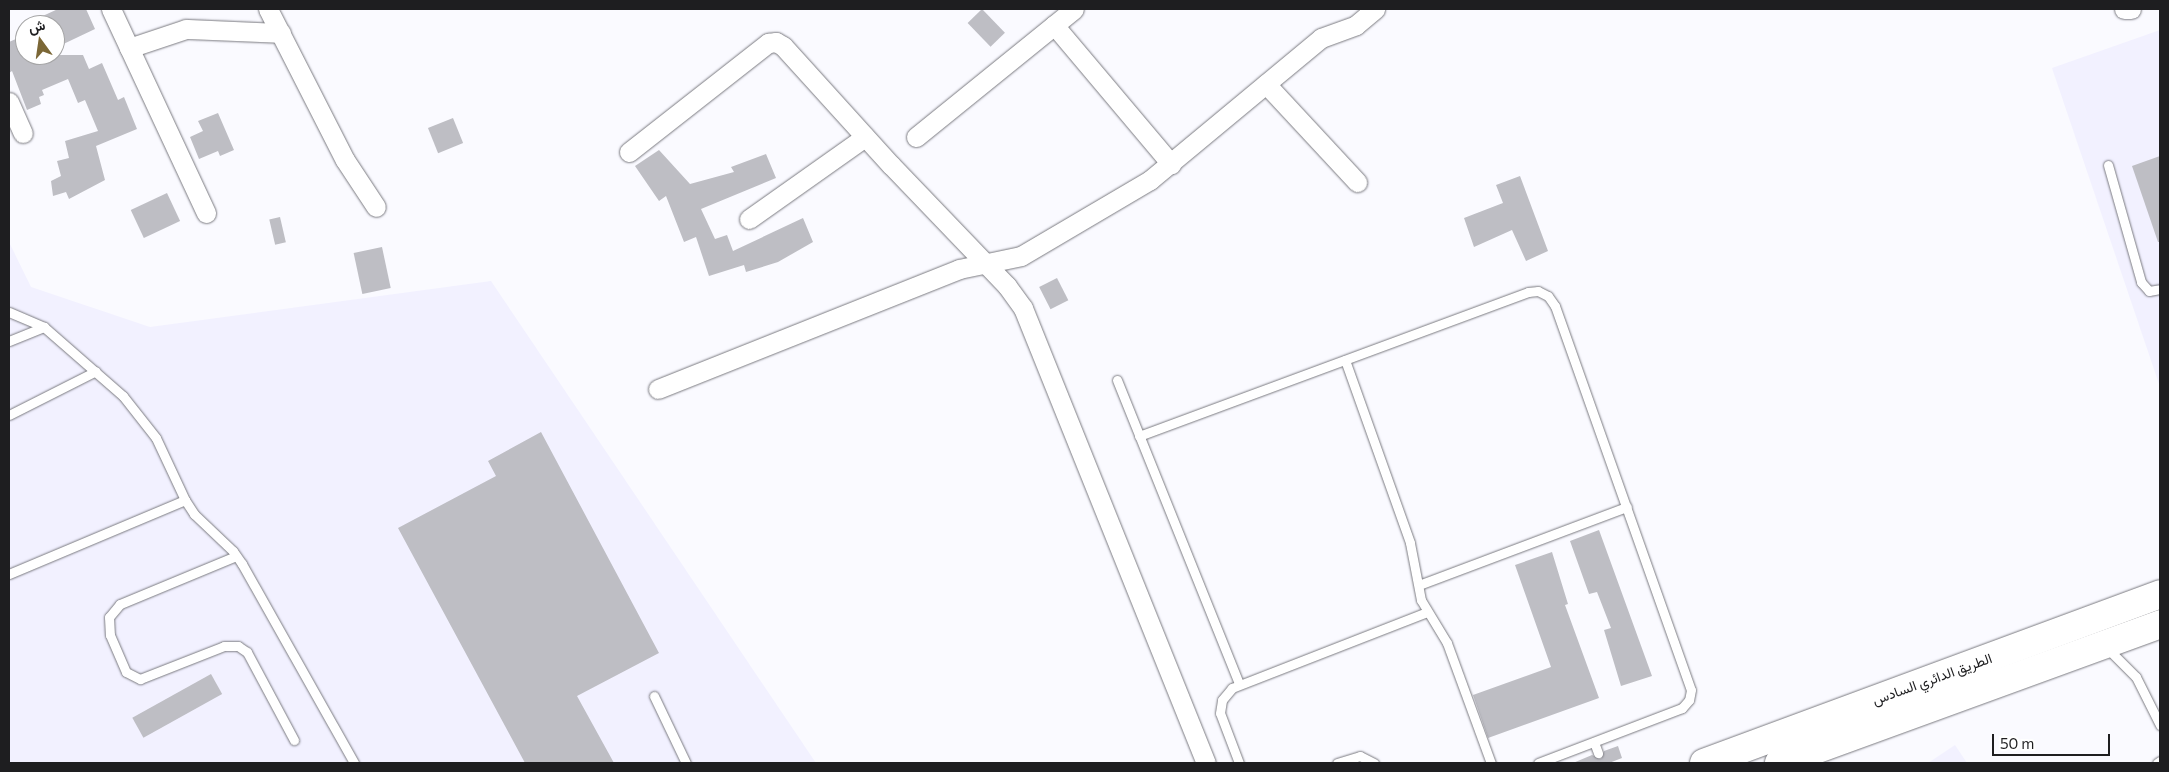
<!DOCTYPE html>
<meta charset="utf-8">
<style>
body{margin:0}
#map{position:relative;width:2169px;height:772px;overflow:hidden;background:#fafaff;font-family:Commissioner,Vazirmatn,sans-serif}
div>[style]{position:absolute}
.built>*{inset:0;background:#f2f1ff}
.building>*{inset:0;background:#bebec4;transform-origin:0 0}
.roads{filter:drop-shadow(0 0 1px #7a7a80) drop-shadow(0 0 1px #7a7a80)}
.lane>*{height:9px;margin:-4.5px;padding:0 4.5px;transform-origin:4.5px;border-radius:4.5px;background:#fff}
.street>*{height:19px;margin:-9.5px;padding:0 9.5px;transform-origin:9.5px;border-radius:9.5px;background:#fff}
.highway>*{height:28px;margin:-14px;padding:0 14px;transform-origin:14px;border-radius:14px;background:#fff}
span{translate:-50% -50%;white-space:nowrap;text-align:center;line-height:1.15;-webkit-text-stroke:5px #fff;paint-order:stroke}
.street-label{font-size:14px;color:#1e1e20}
.frame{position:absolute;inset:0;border:10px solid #1e1e20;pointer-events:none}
.north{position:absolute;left:15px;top:15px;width:50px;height:50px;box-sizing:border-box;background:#fff;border:1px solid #a5a5a6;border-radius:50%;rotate:346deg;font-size:14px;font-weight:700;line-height:20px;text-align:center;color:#1e1e20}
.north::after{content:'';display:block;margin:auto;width:18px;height:22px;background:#7b6736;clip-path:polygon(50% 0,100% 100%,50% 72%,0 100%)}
.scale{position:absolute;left:1992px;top:734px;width:118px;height:22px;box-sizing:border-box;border:2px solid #1e1e20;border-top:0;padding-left:6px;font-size:15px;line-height:18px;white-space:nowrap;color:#1e1e20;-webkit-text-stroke:4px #fff;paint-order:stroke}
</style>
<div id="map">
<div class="built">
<div style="clip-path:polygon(2160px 30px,2160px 387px,2052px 68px)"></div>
<div style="clip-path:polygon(9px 242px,31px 287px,150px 327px,491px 281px,816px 763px,9px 763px)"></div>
<div style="clip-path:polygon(1955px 745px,1967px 763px,1928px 763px)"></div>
</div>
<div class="building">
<div style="clip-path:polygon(58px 9px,86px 9px,95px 29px,55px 48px,55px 25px,23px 25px)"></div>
<div style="left:982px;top:9px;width:33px;height:20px;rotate:46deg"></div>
<div style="clip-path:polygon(25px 35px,25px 55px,83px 55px,89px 69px,102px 63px,118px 100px,124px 97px,137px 129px,96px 146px,105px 180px,69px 199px,66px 192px,53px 196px,51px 181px,61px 176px,57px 161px,69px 158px,65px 141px,98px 131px,85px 100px,78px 103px,68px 79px,42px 90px,44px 95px,39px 97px,41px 104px,27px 110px,12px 71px,9px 73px,9px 42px)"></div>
<div style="clip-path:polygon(218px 113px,234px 150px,220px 156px,218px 151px,199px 159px,190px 137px,203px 131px,198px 121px)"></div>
<div style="left:453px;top:118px;width:27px;height:27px;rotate:68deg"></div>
<div style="clip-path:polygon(659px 150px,690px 184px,734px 172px,731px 167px,766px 154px,776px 178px,701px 209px,715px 239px,727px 235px,733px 251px,803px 218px,813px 242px,778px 262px,746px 272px,744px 265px,709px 276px,696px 237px,684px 242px,666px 196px,659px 201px,635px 166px)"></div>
<div style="clip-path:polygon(2160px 156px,2160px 242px,2158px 242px,2132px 166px)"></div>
<div style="clip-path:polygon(1520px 176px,1548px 251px,1526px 261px,1512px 230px,1474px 247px,1464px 218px,1503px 203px,1496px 185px)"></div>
<div style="left:167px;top:193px;width:31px;height:40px;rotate:65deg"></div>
<div style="left:280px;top:217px;width:26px;height:11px;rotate:77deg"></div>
<div style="left:382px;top:247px;width:42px;height:29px;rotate:78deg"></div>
<div style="left:1057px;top:278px;width:25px;height:20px;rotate:63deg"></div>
<div style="clip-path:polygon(541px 432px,659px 653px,577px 696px,614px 763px,525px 763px,398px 528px,496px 476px,488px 461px)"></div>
<div style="clip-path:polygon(1599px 530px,1652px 676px,1621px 686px,1604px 630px,1611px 628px,1597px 592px,1589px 594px,1570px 541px)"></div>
<div style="clip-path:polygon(1552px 552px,1568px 604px,1565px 605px,1599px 698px,1488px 738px,1473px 695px,1551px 667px,1515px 565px)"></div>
<div style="left:211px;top:674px;width:23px;height:90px;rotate:61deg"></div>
<div style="clip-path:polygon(1618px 746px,1622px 758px,1609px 763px,1573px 763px,1592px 755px,1601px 759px,1604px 751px)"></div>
</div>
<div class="roads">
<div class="lane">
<div style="left:2108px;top:165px;width:122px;rotate:74.2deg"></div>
<div style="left:2141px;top:282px;width:12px;rotate:48deg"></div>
<div style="left:2149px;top:291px;width:11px;rotate:-10deg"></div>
<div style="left:9px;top:312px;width:38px;rotate:23deg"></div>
<div style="left:44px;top:327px;width:105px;rotate:41.1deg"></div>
<div style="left:123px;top:396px;width:53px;rotate:51.8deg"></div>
<div style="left:156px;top:438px;width:68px;rotate:64.9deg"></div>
<div style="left:185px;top:500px;width:191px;rotate:157.2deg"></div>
<div style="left:9px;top:341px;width:38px;rotate:-22deg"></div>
<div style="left:1345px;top:360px;width:194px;rotate:70.4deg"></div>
<div style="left:1410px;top:543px;width:58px;rotate:79.1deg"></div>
<div style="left:1421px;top:600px;width:50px;rotate:58.8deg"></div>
<div style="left:1447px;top:643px;width:128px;rotate:69.9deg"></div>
<div style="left:1117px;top:380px;width:328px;rotate:68.1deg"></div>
<div style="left:9px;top:415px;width:97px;rotate:-26.8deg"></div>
<div style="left:1139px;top:436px;width:415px;rotate:-20.3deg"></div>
<div style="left:1528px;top:292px;width:10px;rotate:-6deg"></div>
<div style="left:1538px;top:291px;width:11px;rotate:27deg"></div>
<div style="left:1548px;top:296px;width:12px;rotate:55deg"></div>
<div style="left:1555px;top:306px;width:407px;rotate:70.5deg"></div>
<div style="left:1691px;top:690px;width:10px;rotate:101deg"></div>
<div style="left:1689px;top:700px;width:11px;rotate:131deg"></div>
<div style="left:1682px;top:708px;width:154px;rotate:159.1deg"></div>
<div style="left:185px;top:500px;width:17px;rotate:57deg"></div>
<div style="left:194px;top:514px;width:54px;rotate:43.5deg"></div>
<div style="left:233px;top:551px;width:16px;rotate:55deg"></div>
<div style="left:242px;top:564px;width:228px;rotate:60.6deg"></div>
<div style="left:236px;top:556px;width:126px;rotate:157.5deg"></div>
<div style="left:120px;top:604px;width:17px;rotate:130deg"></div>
<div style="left:109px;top:617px;width:18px;rotate:87deg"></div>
<div style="left:110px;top:635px;width:40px;rotate:66.6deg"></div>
<div style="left:126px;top:672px;width:16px;rotate:27deg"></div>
<div style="left:140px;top:679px;width:90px;rotate:-21.4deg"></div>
<div style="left:224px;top:646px;width:14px"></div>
<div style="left:238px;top:646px;width:11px;rotate:34deg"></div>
<div style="left:247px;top:652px;width:100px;rotate:61.9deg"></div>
<div style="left:1419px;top:585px;width:222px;rotate:-20.6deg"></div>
<div style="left:2107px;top:648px;width:41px;rotate:45deg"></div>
<div style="left:2136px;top:677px;width:54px;rotate:63.4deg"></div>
<div style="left:654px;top:696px;width:74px;rotate:64.5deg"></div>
<div style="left:1594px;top:742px;width:12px;rotate:70deg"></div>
<div style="left:1239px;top:763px;width:53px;rotate:-110.8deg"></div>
<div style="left:1220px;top:713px;width:13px;rotate:-81deg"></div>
<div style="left:1222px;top:700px;width:16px;rotate:-50deg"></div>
<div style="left:1232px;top:688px;width:209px;rotate:-21.3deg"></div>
<div style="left:1337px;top:763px;width:24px;rotate:-17deg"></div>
<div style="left:1360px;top:756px;width:16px;rotate:27deg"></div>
<div style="left:2157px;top:763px;width:4px;rotate:-34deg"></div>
</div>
<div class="street">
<div style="left:111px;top:9px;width:225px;rotate:65deg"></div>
<div style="left:268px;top:9px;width:169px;rotate:63deg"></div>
<div style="left:345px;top:160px;width:56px;rotate:56.6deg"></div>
<div style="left:2124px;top:9px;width:7px"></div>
<div style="left:1054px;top:25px;width:182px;rotate:49.9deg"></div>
<div style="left:129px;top:48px;width:60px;rotate:-18.4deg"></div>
<div style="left:186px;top:29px;width:95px;rotate:2.4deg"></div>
<div style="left:1266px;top:84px;width:134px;rotate:47.1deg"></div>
<div style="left:9px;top:102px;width:34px;rotate:66deg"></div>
<div style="left:916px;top:137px;width:203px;rotate:-39deg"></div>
<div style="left:629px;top:152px;width:177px;rotate:-38.1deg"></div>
<div style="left:768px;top:43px;width:8px;rotate:-7deg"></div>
<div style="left:776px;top:42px;width:8px;rotate:30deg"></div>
<div style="left:783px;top:46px;width:161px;rotate:47.8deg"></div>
<div style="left:891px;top:165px;width:168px;rotate:46.2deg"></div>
<div style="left:1007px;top:286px;width:27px;rotate:54deg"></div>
<div style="left:1023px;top:308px;width:490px;rotate:68.1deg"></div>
<div style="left:749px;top:219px;width:142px;rotate:-35.3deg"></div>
<div style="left:658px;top:389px;width:324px;rotate:-21.7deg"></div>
<div style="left:959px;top:269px;width:63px;rotate:-11.8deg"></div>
<div style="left:1021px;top:256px;width:150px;rotate:-30.5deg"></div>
<div style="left:1150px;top:180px;width:222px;rotate:-39.7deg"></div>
<div style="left:1321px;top:38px;width:37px;rotate:-20deg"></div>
<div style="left:1356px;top:25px;width:25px;rotate:-40deg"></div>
</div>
<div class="highway">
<div style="left:1704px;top:763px;width:486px;rotate:-20.3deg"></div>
<div style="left:1779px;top:763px;width:406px;rotate:-20deg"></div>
</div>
</div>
<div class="street-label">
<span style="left:1932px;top:679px;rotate:-20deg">الطريق الدائري السادس</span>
</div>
<div class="frame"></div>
<div class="north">ش</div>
<div class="scale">50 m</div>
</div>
